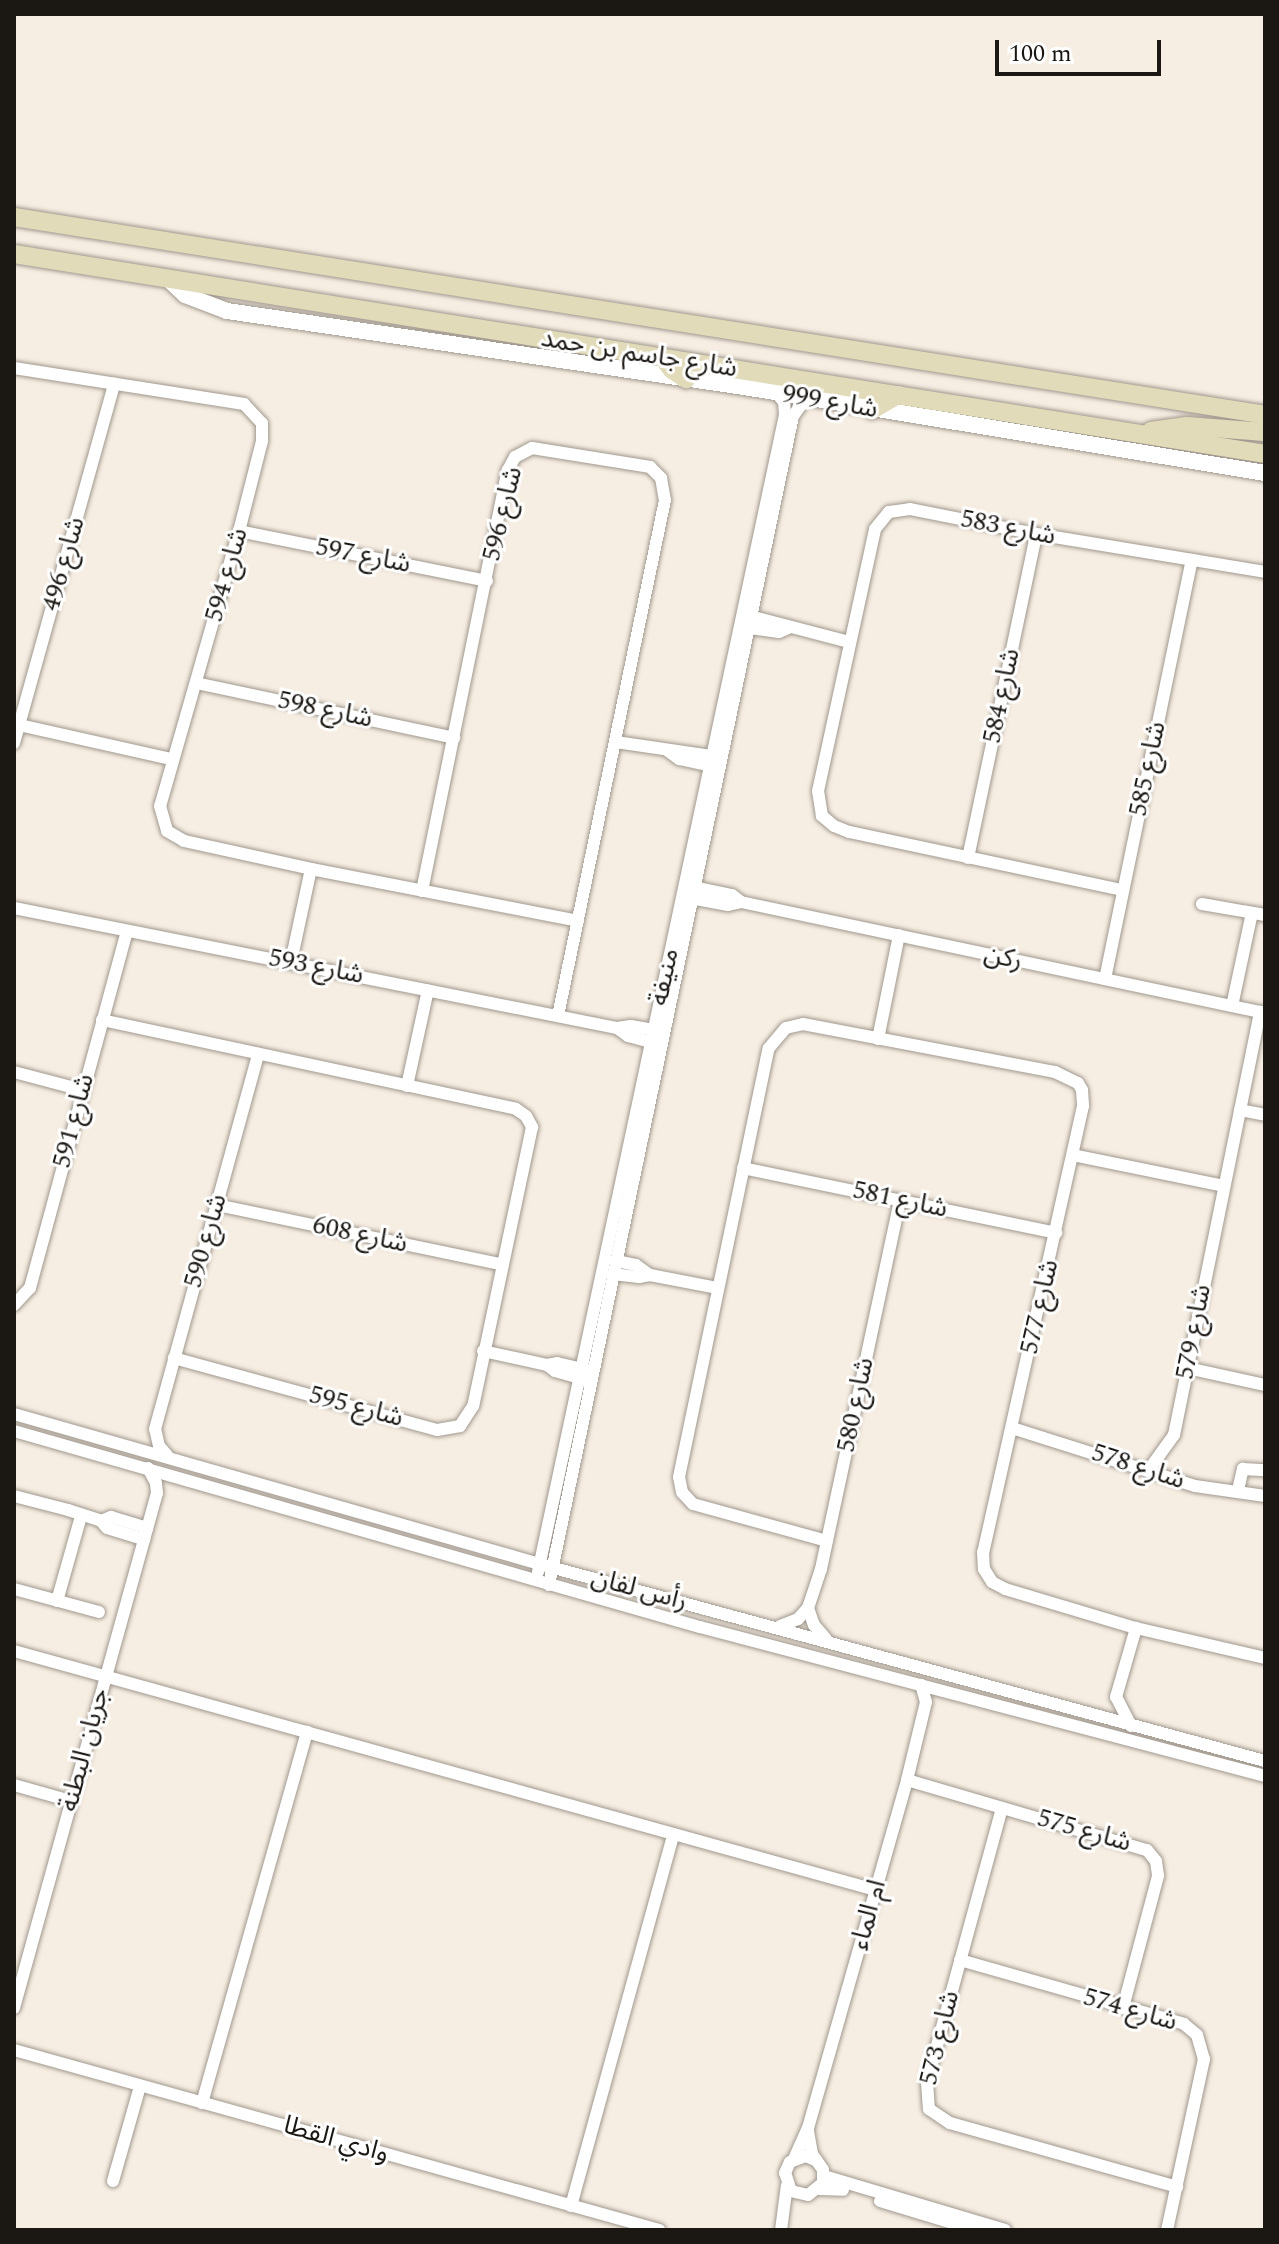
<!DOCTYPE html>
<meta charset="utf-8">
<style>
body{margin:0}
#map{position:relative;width:1279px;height:2244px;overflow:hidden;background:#f7eee3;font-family:Spectral,"Noto Sans Arabic",serif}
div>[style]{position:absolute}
.roads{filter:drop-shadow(0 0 2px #a0988e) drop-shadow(0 0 2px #a0988e)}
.minor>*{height:12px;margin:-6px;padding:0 6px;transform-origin:6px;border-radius:6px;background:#fff}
.tertiary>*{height:16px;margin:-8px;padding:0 8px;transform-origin:8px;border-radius:8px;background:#fff}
.secondary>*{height:18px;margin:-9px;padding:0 9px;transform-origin:9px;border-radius:9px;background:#e2dbba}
span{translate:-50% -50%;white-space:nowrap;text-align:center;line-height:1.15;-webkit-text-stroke:6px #fff;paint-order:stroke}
.street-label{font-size:26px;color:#1b1814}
.frame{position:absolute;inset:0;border:16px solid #1b1814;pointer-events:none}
.scale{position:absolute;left:995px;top:40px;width:166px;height:36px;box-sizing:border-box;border:4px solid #1b1814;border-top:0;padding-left:10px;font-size:24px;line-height:28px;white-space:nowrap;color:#1b1814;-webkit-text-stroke:6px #fff;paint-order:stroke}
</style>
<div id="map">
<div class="roads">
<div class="minor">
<div style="left:14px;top:368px;width:233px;rotate:8.9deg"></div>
<div style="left:244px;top:404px;width:26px;rotate:47deg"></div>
<div style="left:262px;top:423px;width:18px;rotate:90deg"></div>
<div style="left:262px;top:441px;width:93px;rotate:104.3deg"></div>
<div style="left:239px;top:531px;width:286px;rotate:106deg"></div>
<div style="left:160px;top:806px;width:26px;rotate:74deg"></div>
<div style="left:167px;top:831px;width:20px;rotate:30deg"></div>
<div style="left:184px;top:841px;width:130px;rotate:12.4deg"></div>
<div style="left:311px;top:869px;width:272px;rotate:11deg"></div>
<div style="left:239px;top:531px;width:253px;rotate:11.4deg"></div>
<div style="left:746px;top:615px;width:106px;rotate:14.7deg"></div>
<div style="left:743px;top:627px;width:36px;rotate:8deg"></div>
<div style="left:779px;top:632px;width:10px;rotate:-24deg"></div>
<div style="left:196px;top:683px;width:264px;rotate:12deg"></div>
<div style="left:19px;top:725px;width:156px;rotate:12.6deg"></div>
<div style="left:616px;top:742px;width:103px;rotate:8.4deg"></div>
<div style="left:14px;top:743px;width:373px;rotate:-74.4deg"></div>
<div style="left:668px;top:751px;width:14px;rotate:36deg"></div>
<div style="left:679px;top:759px;width:40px;rotate:12deg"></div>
<div style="left:968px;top:858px;width:331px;rotate:-78.1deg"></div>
<div style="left:688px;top:886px;width:45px;rotate:11.6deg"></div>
<div style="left:732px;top:895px;width:11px;rotate:38deg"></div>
<div style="left:1122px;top:890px;width:279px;rotate:-168deg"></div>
<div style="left:849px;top:832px;width:16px;rotate:-158deg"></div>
<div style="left:834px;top:826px;width:16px;rotate:-140deg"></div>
<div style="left:822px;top:816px;width:25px;rotate:-99deg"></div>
<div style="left:818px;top:791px;width:268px;rotate:-77.7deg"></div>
<div style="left:875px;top:529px;width:22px;rotate:-51deg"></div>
<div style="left:889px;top:512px;width:21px;rotate:-8deg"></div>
<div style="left:910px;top:509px;width:128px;rotate:11.2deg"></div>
<div style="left:1036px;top:534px;width:232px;rotate:9.4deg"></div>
<div style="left:422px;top:891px;width:430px;rotate:-78.5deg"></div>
<div style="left:508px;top:470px;width:15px;rotate:-62deg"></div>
<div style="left:515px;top:457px;width:19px;rotate:-28deg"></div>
<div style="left:532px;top:448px;width:120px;rotate:9.1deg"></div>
<div style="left:650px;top:467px;width:16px;rotate:45deg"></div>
<div style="left:661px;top:478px;width:22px;rotate:80deg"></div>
<div style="left:665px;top:500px;width:527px;rotate:101.72deg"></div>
<div style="left:685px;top:897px;width:44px;rotate:10.5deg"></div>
<div style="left:728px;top:905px;width:13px;rotate:-13deg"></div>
<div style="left:741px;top:902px;width:536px;rotate:11.96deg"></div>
<div style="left:1202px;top:904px;width:64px;rotate:9.9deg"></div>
<div style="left:14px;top:908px;width:615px;rotate:11.26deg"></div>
<div style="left:617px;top:1028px;width:14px;rotate:-8deg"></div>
<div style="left:631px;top:1026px;width:27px;rotate:10deg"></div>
<div style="left:291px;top:962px;width:95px;rotate:-77.9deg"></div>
<div style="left:1105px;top:979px;width:428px;rotate:-78.3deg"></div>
<div style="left:1232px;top:1006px;width:95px;rotate:-77.9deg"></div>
<div style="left:102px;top:1020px;width:423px;rotate:12.1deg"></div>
<div style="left:516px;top:1109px;width:12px;rotate:35deg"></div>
<div style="left:526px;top:1116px;width:13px;rotate:61deg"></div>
<div style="left:532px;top:1127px;width:285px;rotate:101.9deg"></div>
<div style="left:473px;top:1406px;width:24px;rotate:123deg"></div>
<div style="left:460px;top:1426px;width:23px;rotate:170deg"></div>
<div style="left:437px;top:1430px;width:273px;rotate:-164.7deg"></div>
<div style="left:617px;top:1028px;width:14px;rotate:36deg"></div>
<div style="left:628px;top:1036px;width:31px;rotate:15deg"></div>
<div style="left:878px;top:1039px;width:106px;rotate:-78.6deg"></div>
<div style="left:14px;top:1072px;width:70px;rotate:14.8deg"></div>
<div style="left:407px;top:1086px;width:98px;rotate:-77.7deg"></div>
<div style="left:1240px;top:1110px;width:25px;rotate:11deg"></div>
<div style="left:1073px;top:1155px;width:154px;rotate:11.6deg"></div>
<div style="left:743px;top:1168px;width:320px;rotate:11.7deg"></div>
<div style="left:217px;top:1205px;width:292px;rotate:11.8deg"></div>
<div style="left:616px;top:1261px;width:20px;rotate:11deg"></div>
<div style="left:636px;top:1265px;width:17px;rotate:36deg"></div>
<div style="left:613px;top:1274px;width:26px;rotate:7deg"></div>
<div style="left:639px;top:1277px;width:11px;rotate:-10deg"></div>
<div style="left:650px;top:1275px;width:68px;rotate:11deg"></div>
<div style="left:14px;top:1305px;width:23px;rotate:-47deg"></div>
<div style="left:30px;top:1288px;width:370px;rotate:-74.8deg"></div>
<div style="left:483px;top:1351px;width:66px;rotate:12.3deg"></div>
<div style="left:547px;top:1365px;width:10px;rotate:37deg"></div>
<div style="left:555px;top:1371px;width:33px;rotate:16deg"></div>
<div style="left:547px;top:1365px;width:10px;rotate:-11deg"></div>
<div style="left:557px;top:1363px;width:31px;rotate:13deg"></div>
<div style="left:1187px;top:1368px;width:80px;rotate:12.3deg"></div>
<div style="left:14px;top:1414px;width:562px;rotate:15.92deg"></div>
<div style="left:554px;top:1568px;width:737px;rotate:15.19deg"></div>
<div style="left:1012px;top:1428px;width:192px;rotate:17.6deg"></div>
<div style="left:1195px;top:1486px;width:71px;rotate:8.1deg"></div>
<div style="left:14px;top:1431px;width:713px;rotate:15.95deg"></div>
<div style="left:700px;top:1627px;width:584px;rotate:14.77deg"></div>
<div style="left:167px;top:1455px;width:12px;rotate:-132deg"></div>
<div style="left:159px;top:1446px;width:17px;rotate:-103deg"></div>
<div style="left:155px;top:1429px;width:389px;rotate:-74.6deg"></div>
<div style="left:1148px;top:1471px;width:44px;rotate:-54.2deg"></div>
<div style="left:1174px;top:1435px;width:432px;rotate:-78.5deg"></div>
<div style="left:1238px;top:1490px;width:22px;rotate:-77deg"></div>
<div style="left:1243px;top:1469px;width:22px;rotate:3deg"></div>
<div style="left:14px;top:1496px;width:56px;rotate:14.5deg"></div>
<div style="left:68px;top:1510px;width:35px;rotate:18deg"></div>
<div style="left:101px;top:1521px;width:9px;rotate:49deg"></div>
<div style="left:107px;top:1528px;width:39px;rotate:17deg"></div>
<div style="left:101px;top:1521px;width:11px;rotate:-22deg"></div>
<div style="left:111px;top:1517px;width:38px;rotate:17deg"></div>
<div style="left:827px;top:1541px;width:139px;rotate:-164.6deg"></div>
<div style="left:693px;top:1504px;width:16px;rotate:-133deg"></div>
<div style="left:682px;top:1492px;width:15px;rotate:-101deg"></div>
<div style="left:679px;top:1477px;width:438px;rotate:-78.2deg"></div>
<div style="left:769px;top:1048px;width:26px;rotate:-50deg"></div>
<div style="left:786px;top:1028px;width:17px;rotate:-13deg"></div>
<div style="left:803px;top:1024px;width:257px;rotate:10.8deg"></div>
<div style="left:1055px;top:1072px;width:25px;rotate:26deg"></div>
<div style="left:1078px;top:1083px;width:8px;rotate:60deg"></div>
<div style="left:1082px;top:1090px;width:16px;rotate:86deg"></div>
<div style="left:1083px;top:1106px;width:457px;rotate:102.6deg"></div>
<div style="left:983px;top:1552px;width:17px;rotate:87deg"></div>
<div style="left:984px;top:1569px;width:15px;rotate:58deg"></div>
<div style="left:992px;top:1582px;width:15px;rotate:28deg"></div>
<div style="left:1005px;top:1589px;width:137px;rotate:16.6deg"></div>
<div style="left:1136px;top:1628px;width:132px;rotate:13.1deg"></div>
<div style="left:538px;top:1572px;width:1183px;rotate:-77.95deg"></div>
<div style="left:785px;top:415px;width:13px;rotate:-94deg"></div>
<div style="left:784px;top:402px;width:13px;rotate:-129deg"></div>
<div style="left:549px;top:1585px;width:1194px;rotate:-78.21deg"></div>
<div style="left:793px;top:416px;width:22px;rotate:-54deg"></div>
<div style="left:14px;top:1589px;width:88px;rotate:15.1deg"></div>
<div style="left:57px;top:1601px;width:88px;rotate:-74.2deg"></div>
<div style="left:808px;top:1608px;width:18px;rotate:71deg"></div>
<div style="left:814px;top:1625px;width:18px;rotate:49deg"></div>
<div style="left:780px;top:1626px;width:19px;rotate:-21deg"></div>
<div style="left:798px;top:1619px;width:15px;rotate:-48deg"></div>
<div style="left:808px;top:1608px;width:41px;rotate:-71.6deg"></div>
<div style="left:821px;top:1569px;width:377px;rotate:-77.9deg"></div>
<div style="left:14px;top:1651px;width:895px;rotate:15.5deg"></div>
<div style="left:1131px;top:1726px;width:33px;rotate:-117deg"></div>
<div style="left:1116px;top:1697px;width:72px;rotate:-73.8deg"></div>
<div style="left:907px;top:1780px;width:250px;rotate:16.3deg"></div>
<div style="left:1147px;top:1850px;width:14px;rotate:51deg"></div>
<div style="left:1156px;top:1861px;width:15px;rotate:82deg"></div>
<div style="left:1158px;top:1876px;width:137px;rotate:104.9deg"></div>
<div style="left:14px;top:1785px;width:59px;rotate:15.7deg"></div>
<div style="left:1002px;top:1808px;width:284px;rotate:105.3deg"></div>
<div style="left:927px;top:2082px;width:27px;rotate:86deg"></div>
<div style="left:929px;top:2109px;width:25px;rotate:34deg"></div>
<div style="left:950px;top:2123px;width:236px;rotate:15.7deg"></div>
<div style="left:960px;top:1960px;width:233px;rotate:15.9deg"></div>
<div style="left:1184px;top:2024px;width:17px;rotate:40deg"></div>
<div style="left:1197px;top:2035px;width:25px;rotate:74deg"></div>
<div style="left:1204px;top:2059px;width:175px;rotate:102.2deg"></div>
<div style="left:14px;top:2008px;width:534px;rotate:-74.48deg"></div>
<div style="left:157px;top:1493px;width:10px;rotate:-96deg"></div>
<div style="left:156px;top:1483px;width:17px;rotate:-118deg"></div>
<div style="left:14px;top:2050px;width:670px;rotate:15.59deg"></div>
<div style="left:202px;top:2103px;width:386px;rotate:-74.2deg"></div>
<div style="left:808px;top:2131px;width:23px;rotate:80deg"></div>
<div style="left:812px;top:2154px;width:19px;rotate:55deg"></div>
<div style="left:823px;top:2170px;width:13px;rotate:90deg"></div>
<div style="left:823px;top:2183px;width:19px;rotate:141deg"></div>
<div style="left:808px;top:2195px;width:17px;rotate:-167deg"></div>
<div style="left:791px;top:2191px;width:19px;rotate:-108deg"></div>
<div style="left:785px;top:2173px;width:12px;rotate:-66deg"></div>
<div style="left:790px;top:2162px;width:17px;rotate:-21deg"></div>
<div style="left:806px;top:2156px;width:12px;rotate:24deg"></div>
<div style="left:794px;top:2159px;width:34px;rotate:-66deg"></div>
<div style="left:808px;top:2128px;width:362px;rotate:-74.1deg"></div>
<div style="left:907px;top:1780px;width:80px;rotate:-76.3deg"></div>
<div style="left:926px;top:1702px;width:18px;rotate:-106deg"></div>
<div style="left:824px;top:2176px;width:189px;rotate:16.6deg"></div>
<div style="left:113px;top:2181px;width:99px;rotate:-74.1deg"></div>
<div style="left:819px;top:2189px;width:24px;rotate:2deg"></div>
<div style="left:880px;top:2201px;width:100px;rotate:16.8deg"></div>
<div style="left:571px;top:2206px;width:385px;rotate:-74.6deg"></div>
<div style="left:781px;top:2230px;width:45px;rotate:-82.4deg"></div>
</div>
<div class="tertiary">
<div style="left:167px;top:278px;width:25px;rotate:43deg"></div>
<div style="left:185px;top:295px;width:45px;rotate:20.9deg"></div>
<div style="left:227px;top:311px;width:523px;rotate:8.36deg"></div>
<div style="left:744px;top:387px;width:528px;rotate:9.37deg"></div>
</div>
<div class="secondary">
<div style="left:14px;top:217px;width:1267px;rotate:8.99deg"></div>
<div style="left:14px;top:254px;width:1267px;rotate:9.08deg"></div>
<div style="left:663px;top:358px;width:15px;rotate:53deg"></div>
<div style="left:672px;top:370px;width:17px;rotate:33deg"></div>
<div style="left:872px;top:410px;width:30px;rotate:-30deg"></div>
<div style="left:1151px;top:431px;width:36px;rotate:-8deg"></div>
<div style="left:1187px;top:426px;width:78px;rotate:4.4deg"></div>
</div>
</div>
<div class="street-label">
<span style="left:639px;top:354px;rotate:9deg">شارع جاسم بن حمد</span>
<span style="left:830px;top:402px;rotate:10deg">شارع 999</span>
<span style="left:503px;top:514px;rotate:-76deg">شارع 596</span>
<span style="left:1008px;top:528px;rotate:11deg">شارع 583</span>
<span style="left:363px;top:556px;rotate:11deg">شارع 597</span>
<span style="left:64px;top:564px;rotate:-74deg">شارع 496</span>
<span style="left:227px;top:575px;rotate:-74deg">شارع 594</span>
<span style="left:1002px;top:696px;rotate:-78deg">شارع 584</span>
<span style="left:325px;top:710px;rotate:12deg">شارع 598</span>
<span style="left:1148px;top:769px;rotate:-78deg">شارع 585</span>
<span style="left:1003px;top:958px;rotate:12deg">ركن</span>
<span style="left:316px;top:967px;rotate:11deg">شارع 593</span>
<span style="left:665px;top:977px;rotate:-78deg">منيفة</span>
<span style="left:74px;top:1121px;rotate:-75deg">شارع 591</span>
<span style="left:900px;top:1200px;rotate:12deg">شارع 581</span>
<span style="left:360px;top:1235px;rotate:12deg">شارع 608</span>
<span style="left:206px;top:1241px;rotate:-74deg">شارع 590</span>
<span style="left:1040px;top:1307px;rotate:-77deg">شارع 577</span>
<span style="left:1194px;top:1332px;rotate:-79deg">شارع 579</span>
<span style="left:856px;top:1405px;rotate:-78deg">شارع 580</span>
<span style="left:356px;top:1407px;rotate:15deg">شارع 595</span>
<span style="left:1138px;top:1467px;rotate:18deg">شارع 578</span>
<span style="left:639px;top:1590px;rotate:15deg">رأس لفان</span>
<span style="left:85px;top:1750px;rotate:-75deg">جريان البطنة</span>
<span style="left:1084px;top:1831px;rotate:16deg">شارع 575</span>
<span style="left:869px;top:1915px;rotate:-74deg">ام الماء</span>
<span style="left:1130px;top:2010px;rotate:16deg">شارع 574</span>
<span style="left:940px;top:2038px;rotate:-76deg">شارع 573</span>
<span style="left:336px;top:2140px;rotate:16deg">وادي القطا</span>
</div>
<div class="frame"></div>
<div class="scale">100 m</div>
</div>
